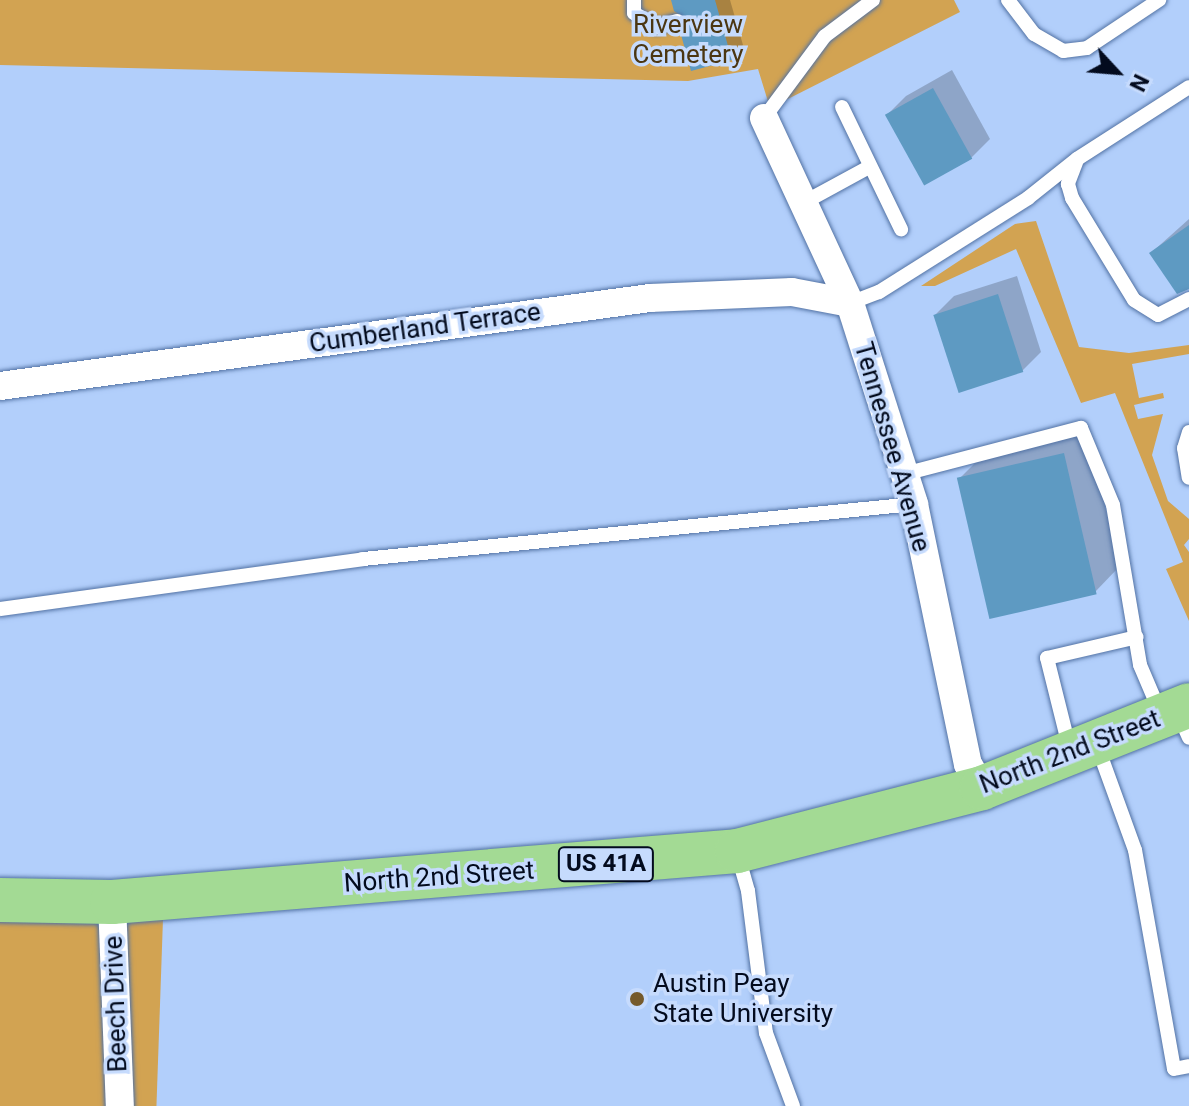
<!DOCTYPE html>
<style>
body{margin:0}
#map{position:relative;width:1189px;height:1106px;overflow:hidden;background:#b2cffb;font-family:Roboto,sans-serif}
div>[style]{position:absolute}
.green>*{inset:0;background:#d2a352;transform-origin:0 0}
.shadow>*{inset:0;background:#0003}
.building>*{inset:0;background:#5e9ac2;transform-origin:0 0}
.roads{filter:drop-shadow(0 0 2px #5272a4) drop-shadow(0 0 2px #5272a4)}
.lane>*{height:14px;margin:-7px;padding:0 7px;transform-origin:7px;border-radius:7px;background:#fff}
.street>*{height:28px;margin:-14px;padding:0 14px;transform-origin:14px;border-radius:14px;background:#fff}
.primary>*{height:44px;margin:-22px;padding:0 22px;transform-origin:22px;border-radius:22px;background:#a3da94}
.dots>*{width:22px;height:22px;translate:-50% -50%;box-sizing:border-box;border:4px solid #c6dbfd;border-radius:50%}
span{translate:-50% -50%;white-space:nowrap;text-align:center;line-height:1.15;-webkit-text-stroke:7px #c6dbfd;paint-order:stroke}
.shield-label span{padding:2px 6px;background:#c6dbfd;border:2px solid;border-radius:6px;-webkit-text-stroke-width:0}
.shield-label{font-size:24px;color:#030b1e;font-weight:700}
.park-label{font-size:26px;color:#4b3611}
.street-label{font-size:26px;color:#030b1e}
.poi-label{font-size:26px;color:#030b1e}
.left{translate:0 -50%;text-align:left}
.north{position:absolute;left:1077px;top:32px;width:80px;height:80px;-webkit-text-stroke:6px #c6dbfd;paint-order:stroke;rotate:116deg;font-size:22px;font-weight:700;line-height:32px;text-align:center;color:#030b1e}
.north::after{content:'';display:block;margin:auto;width:28px;height:36px;background:#030b1e;clip-path:polygon(50% 0,100% 100%,50% 72%,0 100%)}
</style>
<div id="map">
<div class="green">
<div style="clip-path:polygon(0 0,954px 0,960px 12px,770px 108px,758px 69px,688px 81px,0 65px)"></div>
<div style="clip-path:polygon(1036px 221px,1079px 347px,1129px 353px,1189px 345px,1189px 354px,1132px 364px,1139px 398px,1163px 393px,1164px 398px,1134px 405px,1138px 419px,1163px 414px,1152px 455px,1168px 501px,1189px 519px,1189px 539px,1184px 545px,1189px 552px,1189px 621px,1166px 569px,1183px 562px,1115px 393px,1081px 403px,1016px 249px,935px 286px,921px 286px,1015px 224px)"></div>
<div style="left:0;top:887px;width:164px;height:219px;rotate:2deg"></div>
</div>
<div class="shadow">
<div style="clip-path:polygon(674px 0,730px 0,743px 45px,731px 58px)"></div>
<div style="clip-path:polygon(952px 70px,990px 139px,971px 158px,887px 115px,906px 96px)"></div>
<div style="clip-path:polygon(1189px 219px,1189px 280px,1151px 253px)"></div>
<div style="clip-path:polygon(1017px 276px,1041px 352px,1022px 371px,935px 315px,954px 296px)"></div>
<div style="clip-path:polygon(1088px 430px,1119px 567px,1095px 592px,959px 479px,984px 454px)"></div>
</div>
<div class="building">
<div style="clip-path:polygon(671px 0,715px 0,732px 60px,691px 71px,680px 31px,687px 19px,674px 11px)"></div>
<div style="left:933px;top:88px;width:81px;height:55px;rotate:61deg"></div>
<div style="clip-path:polygon(1189px 225px,1189px 289px,1177px 294px,1149px 253px)"></div>
<div style="left:998px;top:294px;width:82px;height:68px;rotate:72deg"></div>
<div style="left:1064px;top:453px;width:145px;height:110px;rotate:77deg"></div>
</div>
<div class="roads">
<div class="lane">
<div style="left:634px;top:0;width:13px;rotate:90deg"></div>
<div style="left:634px;top:13px;width:26px;rotate:32deg"></div>
<div style="left:656px;top:27px;width:22px;rotate:-16deg"></div>
<div style="left:1008px;top:0;width:43px;rotate:52.6deg"></div>
<div style="left:1034px;top:34px;width:34px;rotate:30deg"></div>
<div style="left:1063px;top:51px;width:24px;rotate:-7deg"></div>
<div style="left:1087px;top:48px;width:87px;rotate:-33.7deg"></div>
<div style="left:842px;top:107px;width:136px;rotate:64.2deg"></div>
<div style="left:764px;top:118px;width:102px;rotate:-53.4deg"></div>
<div style="left:825px;top:36px;width:60px;rotate:-36.9deg"></div>
<div style="left:1077px;top:160px;width:26px;rotate:111deg"></div>
<div style="left:1068px;top:184px;width:15px;rotate:74deg"></div>
<div style="left:1072px;top:198px;width:119px;rotate:58.7deg"></div>
<div style="left:1134px;top:300px;width:28px;rotate:32deg"></div>
<div style="left:1158px;top:315px;width:35px;rotate:-27deg"></div>
<div style="left:803px;top:203px;width:75px;rotate:-28.6deg"></div>
<div style="left:850px;top:303px;width:31px;rotate:-21deg"></div>
<div style="left:879px;top:292px;width:176px;rotate:-32.2deg"></div>
<div style="left:1028px;top:198px;width:63px;rotate:-38.5deg"></div>
<div style="left:1077px;top:159px;width:133px;rotate:-32.7deg"></div>
<div style="left:1189px;top:432px;width:17px;rotate:107deg"></div>
<div style="left:1184px;top:448px;width:30px;rotate:81deg"></div>
<div style="left:904px;top:474px;width:183px;rotate:-14.6deg"></div>
<div style="left:1081px;top:428px;width:83px;rotate:67.4deg"></div>
<div style="left:1113px;top:505px;width:162px;rotate:80.4deg"></div>
<div style="left:1140px;top:665px;width:51px;rotate:66.9deg"></div>
<div style="left:0;top:609px;width:366px;rotate:-7.8deg"></div>
<div style="left:363px;top:559px;width:554px;rotate:-5.7deg"></div>
<div style="left:1178px;top:713px;width:27px;rotate:66deg"></div>
<div style="left:1098px;top:748px;width:109px;rotate:70.1deg"></div>
<div style="left:1135px;top:850px;width:222px;rotate:79.9deg"></div>
<div style="left:1174px;top:1069px;width:15px;rotate:-11deg"></div>
<div style="left:1070px;top:750px;width:95px;rotate:-104deg"></div>
<div style="left:1047px;top:658px;width:92px;rotate:-13.1deg"></div>
<div style="left:738px;top:856px;width:36px;rotate:74deg"></div>
<div style="left:748px;top:891px;width:143px;rotate:82.8deg"></div>
<div style="left:766px;top:1033px;width:78px;rotate:69.7deg"></div>
</div>
<div class="street">
<div style="left:764px;top:118px;width:204px;rotate:65.1deg"></div>
<div style="left:850px;top:303px;width:211px;rotate:72.3deg"></div>
<div style="left:914px;top:504px;width:266px;rotate:78.3deg"></div>
<div style="left:968px;top:764px;width:28px;rotate:60deg"></div>
<div style="left:0;top:386px;width:656px;rotate:-7.71deg"></div>
<div style="left:650px;top:298px;width:142px;rotate:-2.4deg"></div>
<div style="left:792px;top:292px;width:59px;rotate:10.7deg"></div>
<div style="left:112px;top:902px;width:204px;rotate:87.8deg"></div>
</div>
<div class="primary">
<div style="left:0;top:900px;width:112px;rotate:1deg"></div>
<div style="left:112px;top:902px;width:627px;rotate:-4.66deg"></div>
<div style="left:737px;top:851px;width:253px;rotate:-14.4deg"></div>
<div style="left:982px;top:788px;width:223px;rotate:-21.8deg"></div>
</div>
</div>
<div class="dots">
<div style="left:637px;top:999px;background:#755a2c"></div>
</div>
<div class="shield-label">
<span style="left:606px;top:864px">US 41A</span>
</div>
<div class="park-label">
<span style="left:688px;top:40px">Riverview<br>Cemetery</span>
</div>
<div class="street-label">
<span style="left:425px;top:328px;rotate:-8deg">Cumberland Terrace</span>
<span style="left:892px;top:447px;rotate:74deg">Tennessee Avenue</span>
<span style="left:1070px;top:752px;rotate:-21deg">North 2nd Street</span>
<span style="left:439px;top:877px;rotate:-4deg">North 2nd Street</span>
<span style="left:116px;top:1004px;rotate:-92deg">Beech Drive</span>
</div>
<div class="poi-label">
<span class="left" style="left:653px;top:999px">Austin Peay<br>State University</span>
</div>
<div class="north">N</div>
</div>
